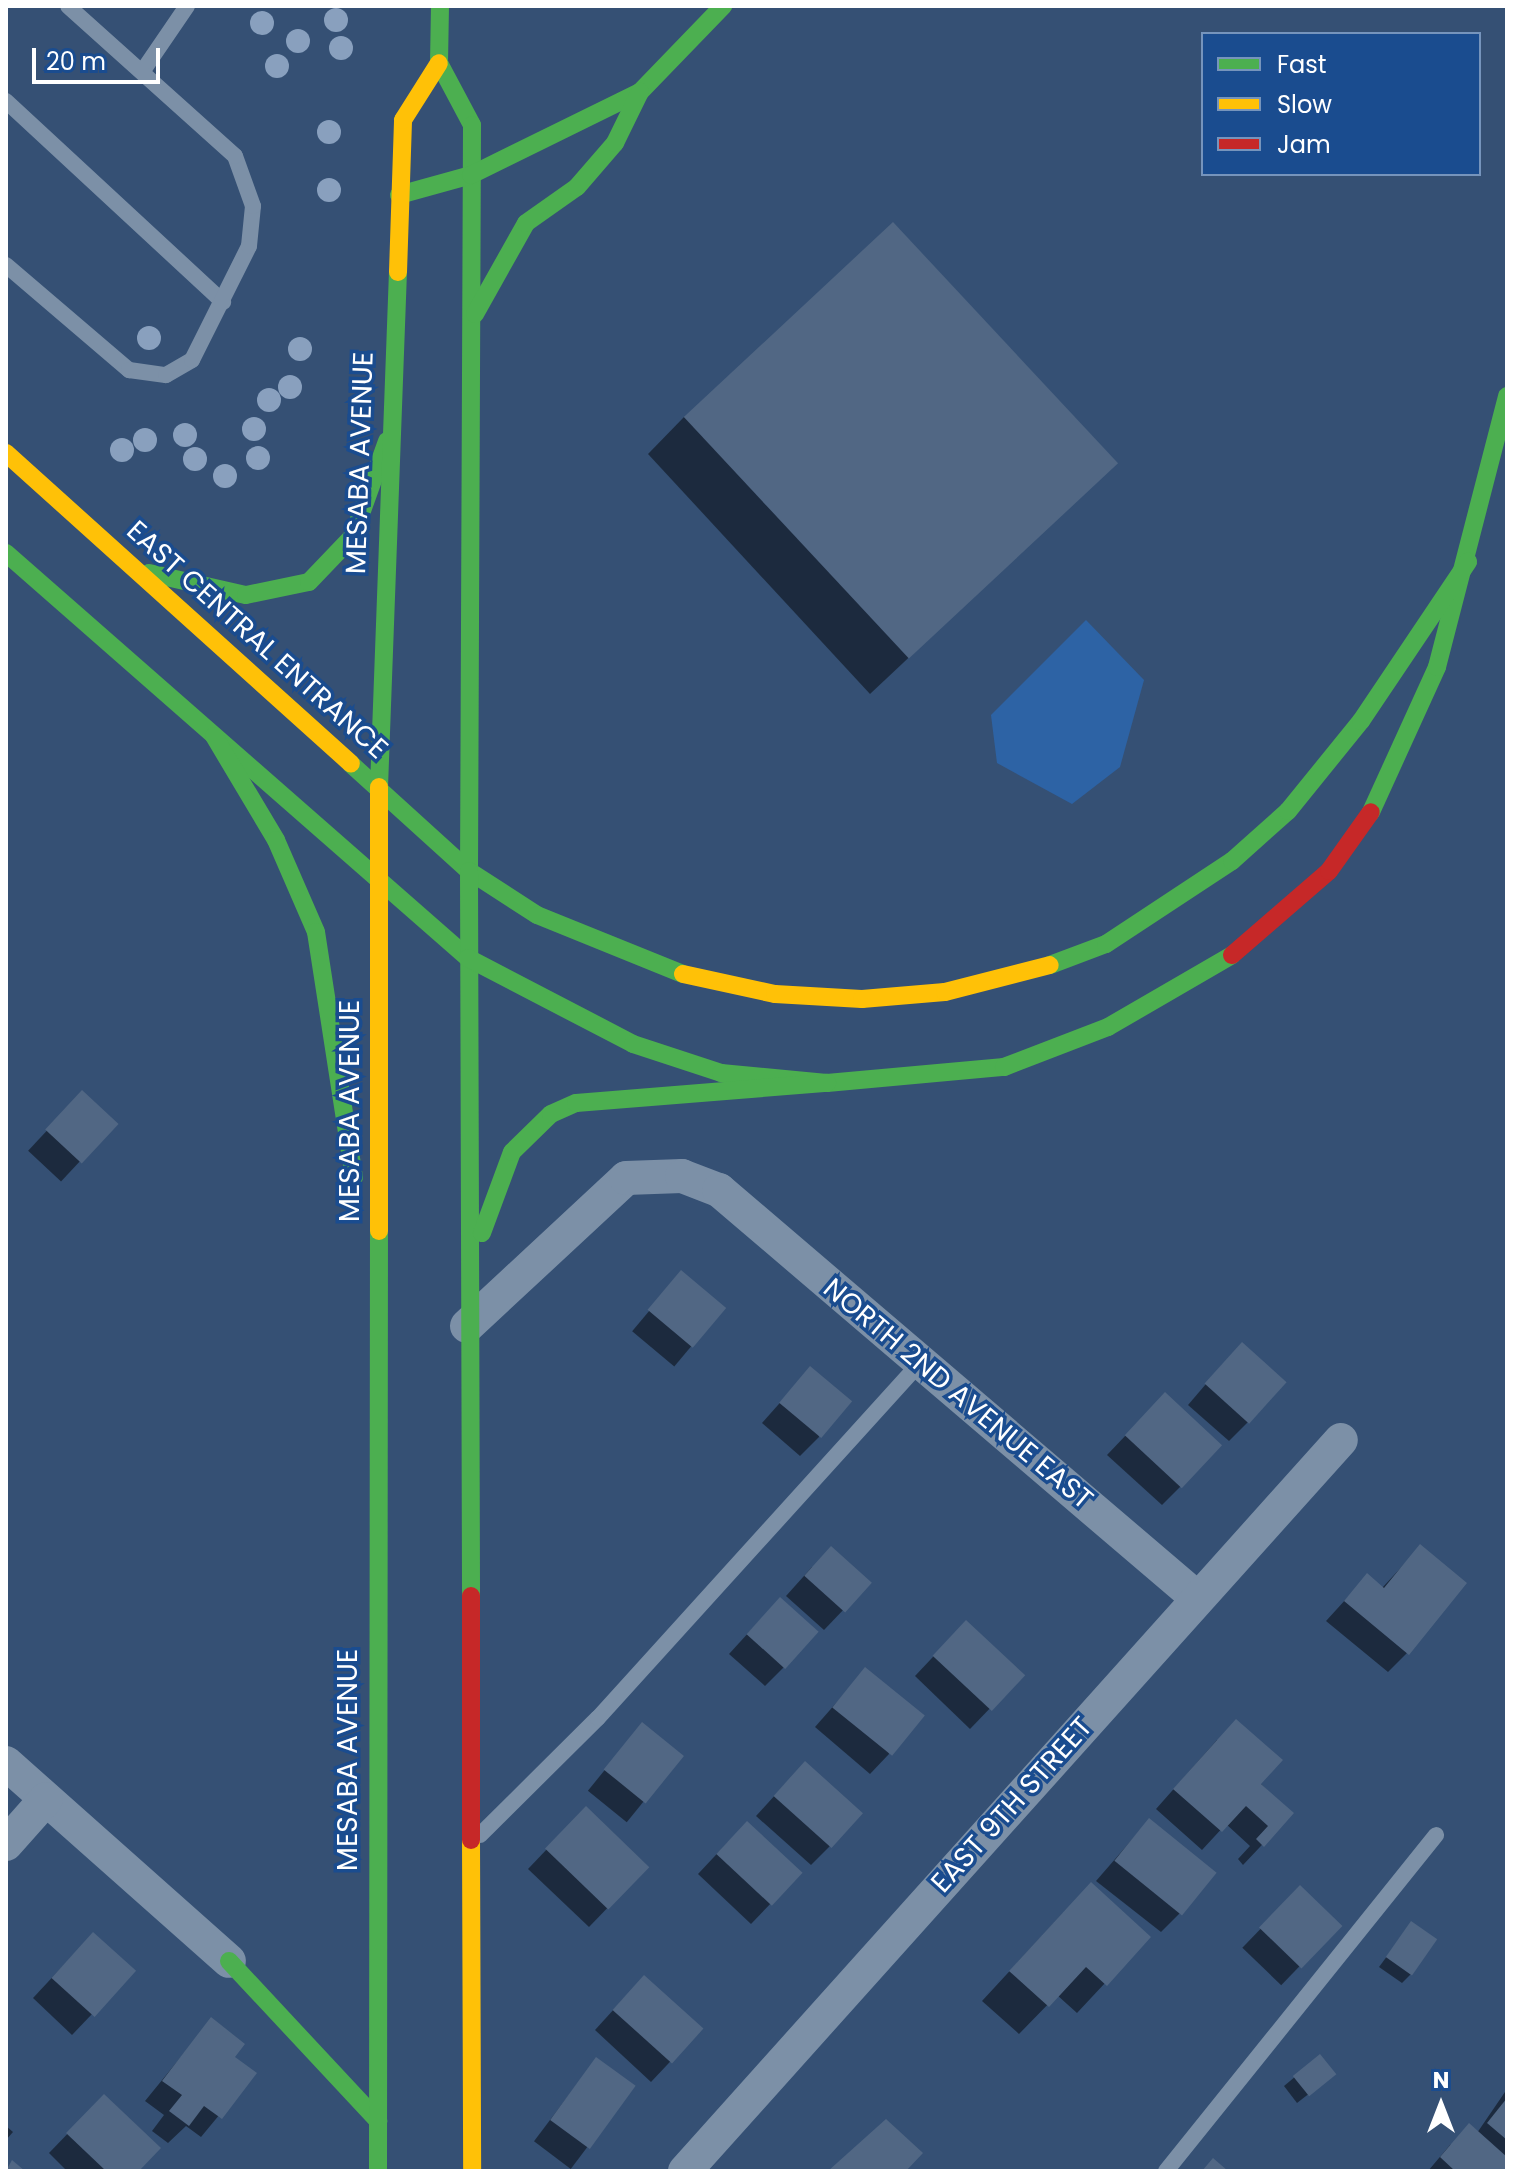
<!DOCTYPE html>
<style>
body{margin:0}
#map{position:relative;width:1513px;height:2177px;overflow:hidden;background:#355074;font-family:Poppins,sans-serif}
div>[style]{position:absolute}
.green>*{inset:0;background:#2d63a5}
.shadow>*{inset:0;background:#0007;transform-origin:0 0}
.building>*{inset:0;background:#516784;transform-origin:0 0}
.lane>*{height:16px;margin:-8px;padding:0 8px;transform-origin:8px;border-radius:8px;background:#7c90a7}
.street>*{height:34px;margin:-17px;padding:0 17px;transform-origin:17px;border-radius:17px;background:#7c90a7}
.fast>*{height:18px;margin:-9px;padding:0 9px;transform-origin:9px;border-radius:9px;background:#4caf50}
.slow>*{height:18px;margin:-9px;padding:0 9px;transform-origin:9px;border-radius:9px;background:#ffc107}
.jam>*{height:18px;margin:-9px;padding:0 9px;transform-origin:9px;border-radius:9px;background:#c62828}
.trees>*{width:24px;height:24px;margin:-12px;border-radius:50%;background:#89a0be}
span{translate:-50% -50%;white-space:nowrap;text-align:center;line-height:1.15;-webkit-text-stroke:7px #1a4c8f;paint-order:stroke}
.street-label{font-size:28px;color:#fff}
.frame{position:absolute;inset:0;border:8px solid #fff;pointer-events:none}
.legend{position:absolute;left:1201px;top:32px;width:280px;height:144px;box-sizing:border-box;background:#1a4c8f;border:2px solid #7694bc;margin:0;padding:10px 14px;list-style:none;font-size:24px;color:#fff}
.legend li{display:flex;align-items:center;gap:16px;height:40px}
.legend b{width:40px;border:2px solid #7694bc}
.north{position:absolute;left:1401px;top:2065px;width:80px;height:80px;-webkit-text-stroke:6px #1a4c8f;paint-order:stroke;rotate:0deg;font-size:22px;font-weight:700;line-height:32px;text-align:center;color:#fff}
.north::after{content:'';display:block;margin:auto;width:28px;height:36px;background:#fff;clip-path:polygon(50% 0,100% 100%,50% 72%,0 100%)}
.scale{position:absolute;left:32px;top:48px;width:128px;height:36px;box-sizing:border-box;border:4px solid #fff;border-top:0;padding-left:10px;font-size:24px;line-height:28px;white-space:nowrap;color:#fff;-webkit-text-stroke:6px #1a4c8f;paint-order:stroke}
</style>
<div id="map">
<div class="green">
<div style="clip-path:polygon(1086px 620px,1144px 680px,1120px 767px,1072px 804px,997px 763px,991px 715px)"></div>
</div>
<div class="shadow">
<div style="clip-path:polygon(684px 417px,1115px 464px,870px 694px,648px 454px)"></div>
<div style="left:82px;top:1093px;width:45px;height:79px;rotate:43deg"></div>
<div style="left:681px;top:1273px;width:55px;height:76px;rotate:40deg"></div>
<div style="clip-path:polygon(1223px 1364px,1248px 1422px,1229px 1441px,1188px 1405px)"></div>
<div style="clip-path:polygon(810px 1369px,819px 1437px,800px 1456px,762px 1423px)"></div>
<div style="clip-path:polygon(1146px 1414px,1181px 1486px,1162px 1505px,1107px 1455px)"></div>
<div style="clip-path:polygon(1420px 1547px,1407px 1653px,1388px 1672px,1326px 1621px,1367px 1576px,1382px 1588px)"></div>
<div style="clip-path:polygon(812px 1567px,869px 1583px,824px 1630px,786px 1596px)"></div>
<div style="clip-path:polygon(761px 1619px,784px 1667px,765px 1686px,729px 1654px)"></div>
<div style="clip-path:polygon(947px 1642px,1022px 1675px,970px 1729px,915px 1676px)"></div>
<div style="clip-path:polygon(866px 1669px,889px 1754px,870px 1774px,815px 1727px)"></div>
<div style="left:642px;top:1724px;width:50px;height:86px;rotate:39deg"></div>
<div style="clip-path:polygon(1217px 1740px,1291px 1814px,1243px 1865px,1238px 1859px,1250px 1846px,1226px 1824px,1202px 1850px,1156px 1809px)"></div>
<div style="clip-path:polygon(786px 1783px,830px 1846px,811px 1865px,756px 1816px)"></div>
<div style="clip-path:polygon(1149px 1820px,1180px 1913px,1161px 1932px,1096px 1881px)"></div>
<div style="clip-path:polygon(567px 1828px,647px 1867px,589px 1927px,528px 1869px)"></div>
<div style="clip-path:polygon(728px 1842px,800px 1873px,751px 1924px,698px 1874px)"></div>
<div style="left:1300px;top:1888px;width:54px;height:83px;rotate:44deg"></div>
<div style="clip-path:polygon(1063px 1913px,1148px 1937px,1077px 2013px,1057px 1995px,1019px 2034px,982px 2001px)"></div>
<div style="clip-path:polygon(1411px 1924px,1411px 1974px,1402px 1983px,1379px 1967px)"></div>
<div style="clip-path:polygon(74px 1954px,133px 1971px,72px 2035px,33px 1998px)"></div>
<div style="clip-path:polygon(625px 1997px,700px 2030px,651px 2082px,595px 2030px)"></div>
<div style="clip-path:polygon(211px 2020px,232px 2057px,254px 2073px,201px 2137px,186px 2126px,168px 2143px,152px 2131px,164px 2115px,145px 2101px)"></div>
<div style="clip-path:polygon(1320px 2056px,1324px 2082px,1297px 2103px,1284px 2086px)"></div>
<div style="left:596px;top:2059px;width:46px;height:103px;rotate:37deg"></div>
<div style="clip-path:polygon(1507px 2089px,1507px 2171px,1428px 2171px,1450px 2145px,1477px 2133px)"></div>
<div style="clip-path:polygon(104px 2096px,136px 2171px,67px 2171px,49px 2153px)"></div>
<div style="clip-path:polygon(6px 2126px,13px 2132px,6px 2140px)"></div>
</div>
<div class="building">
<div style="left:893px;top:222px;width:330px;height:286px;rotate:47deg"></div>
<div style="left:82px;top:1090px;width:50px;height:54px;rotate:43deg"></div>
<div style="left:681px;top:1270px;width:59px;height:52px;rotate:40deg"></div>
<div style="left:1242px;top:1342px;width:60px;height:56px;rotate:42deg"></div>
<div style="left:810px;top:1366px;width:55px;height:48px;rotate:40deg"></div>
<div style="left:1165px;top:1392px;width:78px;height:59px;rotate:43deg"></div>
<div style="clip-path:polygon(1420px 1544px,1467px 1583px,1409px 1655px,1344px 1601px,1367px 1573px,1384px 1588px)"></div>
<div style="left:831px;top:1546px;width:55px;height:40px;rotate:42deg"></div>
<div style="left:780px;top:1597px;width:52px;height:50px;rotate:42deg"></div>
<div style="left:966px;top:1620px;width:81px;height:49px;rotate:43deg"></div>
<div style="left:865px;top:1667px;width:77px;height:52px;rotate:39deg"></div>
<div style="clip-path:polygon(1236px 1719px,1283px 1760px,1261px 1784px,1294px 1813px,1264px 1847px,1256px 1839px,1268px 1826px,1246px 1806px,1222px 1832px,1173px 1789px)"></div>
<div style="left:642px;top:1722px;width:54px;height:61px;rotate:39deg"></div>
<div style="left:805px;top:1761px;width:78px;height:47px;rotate:42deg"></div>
<div style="left:586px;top:1806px;width:88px;height:59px;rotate:44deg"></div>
<div style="left:1149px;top:1818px;width:87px;height:55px;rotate:39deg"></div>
<div style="left:747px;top:1821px;width:76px;height:45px;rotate:43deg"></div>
<div style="clip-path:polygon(1091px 1882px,1151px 1937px,1107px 1986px,1086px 1967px,1049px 2007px,1009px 1971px)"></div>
<div style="left:1300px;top:1885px;width:59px;height:59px;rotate:44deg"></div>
<div style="left:1411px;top:1921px;width:32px;height:44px;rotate:35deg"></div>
<div style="left:93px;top:1932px;width:58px;height:62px;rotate:42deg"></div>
<div style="left:644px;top:1975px;width:80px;height:47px;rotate:42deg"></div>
<div style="clip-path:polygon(211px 2017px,245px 2044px,235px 2057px,257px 2073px,222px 2119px,204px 2106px,189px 2126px,169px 2111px,182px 2095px,162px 2081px)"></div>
<div style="left:1320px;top:2054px;width:26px;height:35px;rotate:51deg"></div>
<div style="left:596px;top:2057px;width:49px;height:78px;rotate:36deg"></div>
<div style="clip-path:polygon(104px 2094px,161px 2148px,139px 2171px,106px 2171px,66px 2133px)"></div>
<div style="clip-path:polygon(1507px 2098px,1507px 2140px,1487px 2123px)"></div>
<div style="clip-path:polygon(886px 2119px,923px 2153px,906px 2171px,828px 2171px)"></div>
<div style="clip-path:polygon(1469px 2123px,1507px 2157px,1507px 2171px,1455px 2171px,1440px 2157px)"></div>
<div style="clip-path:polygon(1213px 2158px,1228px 2171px,1202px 2171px)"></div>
<div style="clip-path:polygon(12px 2160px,25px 2171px,6px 2171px)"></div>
</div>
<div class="lane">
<div style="left:142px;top:72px;width:80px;rotate:-55.7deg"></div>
<div style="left:6px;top:101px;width:296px;rotate:42.8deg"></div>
<div style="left:6px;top:265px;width:162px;rotate:40.5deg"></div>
<div style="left:129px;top:370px;width:37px;rotate:8deg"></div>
<div style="left:166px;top:375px;width:30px;rotate:-30deg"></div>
<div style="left:192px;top:360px;width:127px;rotate:-63.4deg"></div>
<div style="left:249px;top:246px;width:40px;rotate:-84.3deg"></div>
<div style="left:253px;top:206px;width:53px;rotate:-109.8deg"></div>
<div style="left:235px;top:156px;width:224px;rotate:-138.1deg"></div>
<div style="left:480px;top:1835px;width:166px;rotate:-44.8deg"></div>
<div style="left:598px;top:1718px;width:481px;rotate:-47.8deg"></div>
<div style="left:1166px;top:2171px;width:431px;rotate:-51.2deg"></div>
</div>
<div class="street">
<div style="left:467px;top:1326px;width:217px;rotate:-42.9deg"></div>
<div style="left:626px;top:1178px;width:56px;rotate:-2deg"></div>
<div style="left:682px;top:1176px;width:40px;rotate:21deg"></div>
<div style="left:719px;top:1190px;width:628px;rotate:40.48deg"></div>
<div style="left:6px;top:1763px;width:298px;rotate:41.6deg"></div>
<div style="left:6px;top:1844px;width:60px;rotate:-48.4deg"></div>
<div style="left:685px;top:2171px;width:982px;rotate:-48.1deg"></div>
</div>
<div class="fast">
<div style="left:440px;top:6px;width:57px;rotate:91deg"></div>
<div style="left:439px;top:63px;width:70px;rotate:62deg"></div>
<div style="left:472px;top:125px;width:746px;rotate:90.23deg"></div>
<div style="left:469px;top:871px;width:81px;rotate:32.9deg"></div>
<div style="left:537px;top:915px;width:157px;rotate:22deg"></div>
<div style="left:399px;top:195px;width:75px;rotate:-15.5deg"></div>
<div style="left:471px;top:175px;width:188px;rotate:-26.2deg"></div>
<div style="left:640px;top:92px;width:120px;rotate:-46deg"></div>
<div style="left:475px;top:314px;width:104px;rotate:-60.7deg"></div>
<div style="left:526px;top:223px;width:62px;rotate:-35.2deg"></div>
<div style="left:577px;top:187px;width:58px;rotate:-49.2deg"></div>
<div style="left:615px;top:143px;width:57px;rotate:-63.9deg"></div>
<div style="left:6px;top:553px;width:614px;rotate:41.24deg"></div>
<div style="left:149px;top:573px;width:99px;rotate:12.8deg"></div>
<div style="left:246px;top:595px;width:64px;rotate:-11.7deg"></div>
<div style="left:309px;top:582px;width:64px;rotate:-46.3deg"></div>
<div style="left:353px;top:536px;width:101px;rotate:-70.3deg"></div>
<div style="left:214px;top:736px;width:121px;rotate:59.2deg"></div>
<div style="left:276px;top:840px;width:100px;rotate:66.5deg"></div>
<div style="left:316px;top:932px;width:248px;rotate:81.2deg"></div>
<div style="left:351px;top:764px;width:159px;rotate:42.2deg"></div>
<div style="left:469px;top:871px;width:725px;rotate:89.84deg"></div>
<div style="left:379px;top:787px;width:515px;rotate:-87.89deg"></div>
<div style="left:1371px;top:812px;width:159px;rotate:-65.5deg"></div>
<div style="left:1437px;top:667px;width:280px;rotate:-75.5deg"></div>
<div style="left:468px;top:958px;width:186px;rotate:27.5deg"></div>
<div style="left:633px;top:1044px;width:93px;rotate:18.2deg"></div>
<div style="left:721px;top:1073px;width:106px;rotate:5.4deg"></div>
<div style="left:827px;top:1083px;width:178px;rotate:-5.2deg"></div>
<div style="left:1004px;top:1067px;width:111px;rotate:-21deg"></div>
<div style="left:1108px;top:1027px;width:143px;rotate:-30.1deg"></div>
<div style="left:1050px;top:965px;width:60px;rotate:-20.6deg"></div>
<div style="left:1106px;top:944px;width:151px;rotate:-33.4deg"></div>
<div style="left:1232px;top:861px;width:75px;rotate:-41.8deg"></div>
<div style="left:1288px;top:811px;width:116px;rotate:-51deg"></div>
<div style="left:1361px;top:721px;width:192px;rotate:-56.1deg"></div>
<div style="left:482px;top:1233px;width:86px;rotate:-69.7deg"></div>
<div style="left:512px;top:1152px;width:54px;rotate:-44.3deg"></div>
<div style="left:551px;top:1114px;width:27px;rotate:-24deg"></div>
<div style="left:576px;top:1103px;width:252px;rotate:-4.6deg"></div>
<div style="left:229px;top:1961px;width:219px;rotate:47deg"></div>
<div style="left:378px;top:2171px;width:940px;rotate:-89.94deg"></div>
</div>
<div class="slow">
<div style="left:398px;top:272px;width:152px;rotate:-88.1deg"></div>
<div style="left:403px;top:120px;width:67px;rotate:-57.7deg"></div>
<div style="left:6px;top:453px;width:464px;rotate:42deg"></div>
<div style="left:683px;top:974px;width:94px;rotate:12.3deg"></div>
<div style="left:775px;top:994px;width:87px;rotate:3.3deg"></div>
<div style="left:862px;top:999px;width:83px;rotate:-4.8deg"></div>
<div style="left:945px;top:992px;width:108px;rotate:-14.4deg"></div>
<div style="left:379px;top:1231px;width:444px;rotate:-90deg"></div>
<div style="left:471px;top:1840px;width:331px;rotate:89.8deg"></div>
</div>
<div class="jam">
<div style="left:1232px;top:955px;width:128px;rotate:-40.9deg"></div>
<div style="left:1329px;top:871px;width:72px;rotate:-54.6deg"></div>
<div style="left:471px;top:1596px;width:244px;rotate:90deg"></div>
</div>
<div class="trees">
<div style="left:336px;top:20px"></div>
<div style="left:262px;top:23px"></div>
<div style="left:298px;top:41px"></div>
<div style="left:341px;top:48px"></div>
<div style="left:277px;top:66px"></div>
<div style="left:329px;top:132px"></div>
<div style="left:329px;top:190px"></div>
<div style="left:149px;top:338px"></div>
<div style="left:300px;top:349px"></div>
<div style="left:290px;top:387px"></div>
<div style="left:269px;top:400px"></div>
<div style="left:254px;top:429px"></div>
<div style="left:185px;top:435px"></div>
<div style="left:145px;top:440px"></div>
<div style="left:122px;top:450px"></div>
<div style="left:258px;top:458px"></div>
<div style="left:195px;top:459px"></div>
<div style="left:225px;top:476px"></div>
</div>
<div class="street-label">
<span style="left:360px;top:463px;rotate:-88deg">MESABA AVENUE</span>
<span style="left:257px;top:640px;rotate:42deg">EAST CENTRAL ENTRANCE</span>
<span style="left:350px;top:1111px;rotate:-90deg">MESABA AVENUE</span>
<span style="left:958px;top:1394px;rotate:40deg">NORTH 2ND AVENUE EAST</span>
<span style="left:348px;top:1760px;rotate:-90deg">MESABA AVENUE</span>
<span style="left:1012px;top:1805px;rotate:-48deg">EAST 9TH STREET</span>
</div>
<div class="frame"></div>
<ul class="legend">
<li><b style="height:10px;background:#4caf50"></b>Fast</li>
<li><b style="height:10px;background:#ffc107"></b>Slow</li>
<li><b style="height:10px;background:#c62828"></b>Jam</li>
</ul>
<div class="north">N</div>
<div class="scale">20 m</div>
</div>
